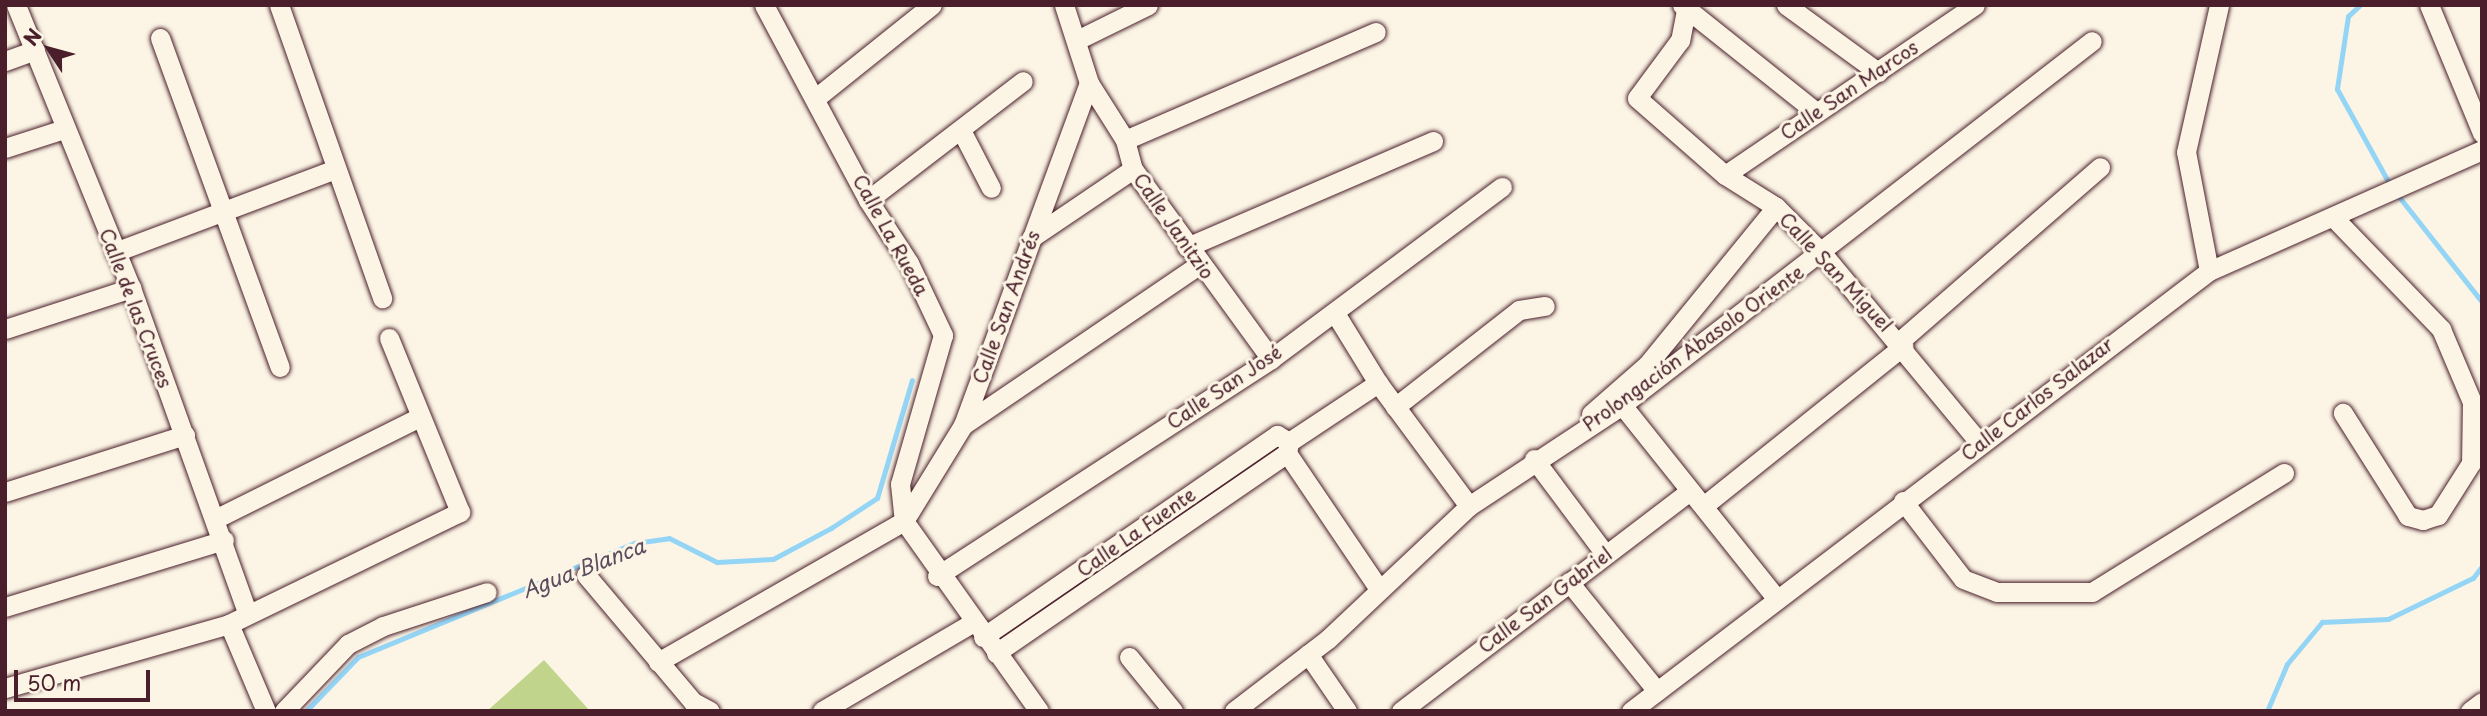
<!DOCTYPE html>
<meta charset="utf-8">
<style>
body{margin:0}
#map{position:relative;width:2487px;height:716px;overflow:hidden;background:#fcf5e5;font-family:"Playpen Sans",sans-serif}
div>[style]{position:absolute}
.green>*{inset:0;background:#c0d58b}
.stream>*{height:5px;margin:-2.5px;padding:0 2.5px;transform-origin:2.5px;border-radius:2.5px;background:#94d5f6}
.roads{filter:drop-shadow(0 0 2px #4a1f2b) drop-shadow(0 0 2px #4a1f2b)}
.minor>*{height:19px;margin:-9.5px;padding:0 9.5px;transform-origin:9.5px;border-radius:9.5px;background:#fcf5e5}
span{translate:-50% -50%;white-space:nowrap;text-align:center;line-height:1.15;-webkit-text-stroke:6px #fcf5e5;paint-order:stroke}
.street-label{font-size:19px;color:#4a1f2b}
.water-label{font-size:21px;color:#5c4c5e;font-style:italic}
.frame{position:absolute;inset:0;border:7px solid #4a1f2b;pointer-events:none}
.north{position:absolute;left:14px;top:14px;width:70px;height:70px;-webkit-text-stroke:5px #fcf5e5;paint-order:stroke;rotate:306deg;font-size:19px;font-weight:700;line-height:28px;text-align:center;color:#4a1f2b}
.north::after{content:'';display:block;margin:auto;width:24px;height:32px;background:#4a1f2b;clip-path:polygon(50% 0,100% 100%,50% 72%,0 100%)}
.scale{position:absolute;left:14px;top:670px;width:136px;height:32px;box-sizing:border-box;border:4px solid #4a1f2b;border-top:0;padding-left:9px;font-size:21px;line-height:24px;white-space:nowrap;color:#4a1f2b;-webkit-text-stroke:5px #fcf5e5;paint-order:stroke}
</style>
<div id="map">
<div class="green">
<div style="clip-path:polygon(544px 660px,590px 711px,487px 711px)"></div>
</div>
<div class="stream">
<div style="left:2360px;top:5px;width:16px;rotate:137deg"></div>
<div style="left:2348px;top:16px;width:74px;rotate:98.6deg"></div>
<div style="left:2337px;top:89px;width:110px;rotate:61.1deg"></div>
<div style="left:2396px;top:193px;width:139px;rotate:51.7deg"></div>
<div style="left:306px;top:711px;width:75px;rotate:-46.1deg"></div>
<div style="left:358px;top:657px;width:300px;rotate:-22.4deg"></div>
<div style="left:635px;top:543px;width:34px;rotate:-8deg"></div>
<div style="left:669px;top:538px;width:54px;rotate:26.6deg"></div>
<div style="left:717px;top:562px;width:56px;rotate:-3.1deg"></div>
<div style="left:773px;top:559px;width:66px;rotate:-28.1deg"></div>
<div style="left:831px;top:528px;width:55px;rotate:-33.1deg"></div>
<div style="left:877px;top:498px;width:123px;rotate:-73.5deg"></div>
<div style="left:2267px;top:711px;width:51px;rotate:-66.9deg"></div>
<div style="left:2287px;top:664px;width:55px;rotate:-50.2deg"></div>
<div style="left:2322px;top:622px;width:66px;rotate:-2.6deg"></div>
<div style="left:2388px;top:619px;width:94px;rotate:-25.8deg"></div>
<div style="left:2473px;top:578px;width:15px;rotate:-53deg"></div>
</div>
<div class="roads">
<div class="minor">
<div style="left:16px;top:5px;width:305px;rotate:67.9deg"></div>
<div style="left:131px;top:288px;width:346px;rotate:70.3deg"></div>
<div style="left:279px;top:5px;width:311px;rotate:70.6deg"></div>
<div style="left:764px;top:5px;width:221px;rotate:61.9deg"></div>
<div style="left:868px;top:200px;width:75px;rotate:56.9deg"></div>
<div style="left:909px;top:263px;width:80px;rotate:64.7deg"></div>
<div style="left:943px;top:335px;width:155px;rotate:106.1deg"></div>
<div style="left:900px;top:484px;width:37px;rotate:84deg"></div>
<div style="left:904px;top:521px;width:233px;rotate:54.6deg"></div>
<div style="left:1064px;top:5px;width:82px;rotate:72.2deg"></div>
<div style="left:1089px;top:83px;width:67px;rotate:57.7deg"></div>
<div style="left:1125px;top:140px;width:30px;rotate:75deg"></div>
<div style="left:1133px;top:169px;width:235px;rotate:54deg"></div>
<div style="left:1682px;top:5px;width:171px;rotate:38.6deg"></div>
<div style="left:1687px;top:5px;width:36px;rotate:101deg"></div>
<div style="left:1680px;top:40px;width:72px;rotate:126.6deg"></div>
<div style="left:1637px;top:98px;width:117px;rotate:41.2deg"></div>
<div style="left:1725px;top:175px;width:60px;rotate:32.1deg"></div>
<div style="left:1776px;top:207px;width:65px;rotate:45deg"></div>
<div style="left:1822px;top:253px;width:247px;rotate:50.3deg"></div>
<div style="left:1786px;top:5px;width:114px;rotate:36.1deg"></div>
<div style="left:2429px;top:5px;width:139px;rotate:67.5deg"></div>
<div style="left:160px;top:38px;width:350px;rotate:70deg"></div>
<div style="left:1077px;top:40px;width:79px;rotate:-26.2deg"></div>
<div style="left:5px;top:61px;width:32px;rotate:-20deg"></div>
<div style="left:817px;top:97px;width:147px;rotate:-38.7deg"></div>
<div style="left:961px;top:130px;width:65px;rotate:62.7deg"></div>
<div style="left:1125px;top:140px;width:273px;rotate:-23.3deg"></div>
<div style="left:5px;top:148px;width:62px;rotate:-17.9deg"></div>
<div style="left:1725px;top:175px;width:302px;rotate:-34.2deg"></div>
<div style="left:868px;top:200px;width:195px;rotate:-37.5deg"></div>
<div style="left:2333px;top:217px;width:156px;rotate:46deg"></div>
<div style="left:2441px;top:329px;width:79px;rotate:67deg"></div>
<div style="left:2472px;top:402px;width:61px;rotate:90.9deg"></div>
<div style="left:2471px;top:463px;width:62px;rotate:122.4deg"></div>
<div style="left:2438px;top:515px;width:16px;rotate:162deg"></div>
<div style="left:2423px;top:520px;width:16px;rotate:-165deg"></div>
<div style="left:2408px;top:516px;width:122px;rotate:-122.3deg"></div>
<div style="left:1031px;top:238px;width:123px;rotate:-34.1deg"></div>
<div style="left:1187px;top:247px;width:268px;rotate:-23.3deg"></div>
<div style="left:115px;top:252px;width:236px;rotate:-20.6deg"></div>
<div style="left:2209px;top:271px;width:121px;rotate:-100.9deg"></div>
<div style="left:2186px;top:152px;width:151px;rotate:-77.3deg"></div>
<div style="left:1335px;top:313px;width:82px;rotate:58.4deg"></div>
<div style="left:1378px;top:383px;width:153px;rotate:53.5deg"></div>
<div style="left:5px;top:329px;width:133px;rotate:-18deg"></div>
<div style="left:1900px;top:341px;width:265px;rotate:-41deg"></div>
<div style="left:1622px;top:405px;width:247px;rotate:51.4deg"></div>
<div style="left:1395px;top:407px;width:157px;rotate:-38deg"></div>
<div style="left:1519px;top:310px;width:26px;rotate:-9deg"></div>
<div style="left:1591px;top:414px;width:74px;rotate:-41.2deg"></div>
<div style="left:1647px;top:365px;width:204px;rotate:-50.8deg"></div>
<div style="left:963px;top:425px;width:287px;rotate:-34.2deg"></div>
<div style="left:1289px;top:442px;width:107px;rotate:-33.5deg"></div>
<div style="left:1534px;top:459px;width:119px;rotate:53.2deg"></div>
<div style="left:5px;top:492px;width:189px;rotate:-17.6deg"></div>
<div style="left:1903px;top:501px;width:98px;rotate:52.4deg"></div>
<div style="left:1963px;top:579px;width:36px;rotate:21deg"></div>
<div style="left:1997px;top:592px;width:95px"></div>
<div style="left:2092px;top:592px;width:226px;rotate:-31.8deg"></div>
<div style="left:1706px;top:504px;width:253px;rotate:-38.7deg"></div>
<div style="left:215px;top:519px;width:227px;rotate:-26.5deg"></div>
<div style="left:586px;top:575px;width:166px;rotate:49.9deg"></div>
<div style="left:693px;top:702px;width:19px;rotate:28deg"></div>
<div style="left:937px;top:576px;width:398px;rotate:-33deg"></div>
<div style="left:1271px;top:359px;width:288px;rotate:-36.7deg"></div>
<div style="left:1569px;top:582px;width:140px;rotate:51.1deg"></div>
<div style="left:5px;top:607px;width:229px;rotate:-17deg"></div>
<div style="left:229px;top:624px;width:95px;rotate:67deg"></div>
<div style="left:983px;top:637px;width:357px;rotate:-34.5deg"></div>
<div style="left:1277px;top:435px;width:14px;rotate:30deg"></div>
<div style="left:1289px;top:442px;width:11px;rotate:100deg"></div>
<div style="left:1287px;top:453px;width:164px;rotate:55.9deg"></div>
<div style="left:996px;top:653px;width:353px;rotate:-34.5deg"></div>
<div style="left:1308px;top:654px;width:69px;rotate:55.6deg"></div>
<div style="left:1129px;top:657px;width:70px;rotate:50.8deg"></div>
<div style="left:658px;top:662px;width:284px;rotate:-29.8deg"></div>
<div style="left:904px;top:521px;width:113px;rotate:-58.4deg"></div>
<div style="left:963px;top:425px;width:364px;rotate:-69.8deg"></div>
<div style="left:5px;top:688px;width:233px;rotate:-15.9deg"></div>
<div style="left:229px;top:624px;width:257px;rotate:-25.9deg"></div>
<div style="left:460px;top:512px;width:188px;rotate:-112.2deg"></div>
<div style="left:284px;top:711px;width:93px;rotate:-46.3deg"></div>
<div style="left:348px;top:644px;width:39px;rotate:-27deg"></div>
<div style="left:383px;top:626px;width:109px;rotate:-18.1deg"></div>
<div style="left:822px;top:711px;width:174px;rotate:-30.4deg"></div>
<div style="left:1234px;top:711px;width:118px;rotate:-37.5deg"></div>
<div style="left:1328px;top:639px;width:194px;rotate:-43.3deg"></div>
<div style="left:1469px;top:506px;width:183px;rotate:-33.4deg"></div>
<div style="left:1622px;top:405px;width:594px;rotate:-37.76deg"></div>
<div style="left:1401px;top:711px;width:363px;rotate:-37.3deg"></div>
<div style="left:1631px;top:711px;width:726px;rotate:-37.28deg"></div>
<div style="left:2209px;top:271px;width:299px;rotate:-23.9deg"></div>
<div style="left:2470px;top:711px;width:15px;rotate:-37deg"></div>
</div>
</div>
<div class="street-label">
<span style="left:1849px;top:90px;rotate:-34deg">Calle San Marcos</span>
<span style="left:1174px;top:226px;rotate:55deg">Calle Janitzio</span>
<span style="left:891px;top:235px;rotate:61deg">Calle La Rueda</span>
<span style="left:1836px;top:272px;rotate:47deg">Calle San Miguel</span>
<span style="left:1006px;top:307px;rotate:-70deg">Calle San Andrés</span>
<span style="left:136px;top:308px;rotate:69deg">Calle de las Cruces</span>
<span style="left:1693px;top:348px;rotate:-36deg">Prolongación Abasolo Oriente</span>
<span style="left:1224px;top:387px;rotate:-34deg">Calle San José</span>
<span style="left:2037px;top:399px;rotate:-38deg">Calle Carlos Salazar</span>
<span style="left:1136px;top:532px;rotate:-35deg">Calle La Fuente</span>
<span style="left:1545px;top:600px;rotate:-37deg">Calle San Gabriel</span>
</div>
<div class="water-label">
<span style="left:583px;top:567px;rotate:-21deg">Agua Blanca</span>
</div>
<div class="frame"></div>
<div class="north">N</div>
<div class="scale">50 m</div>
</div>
